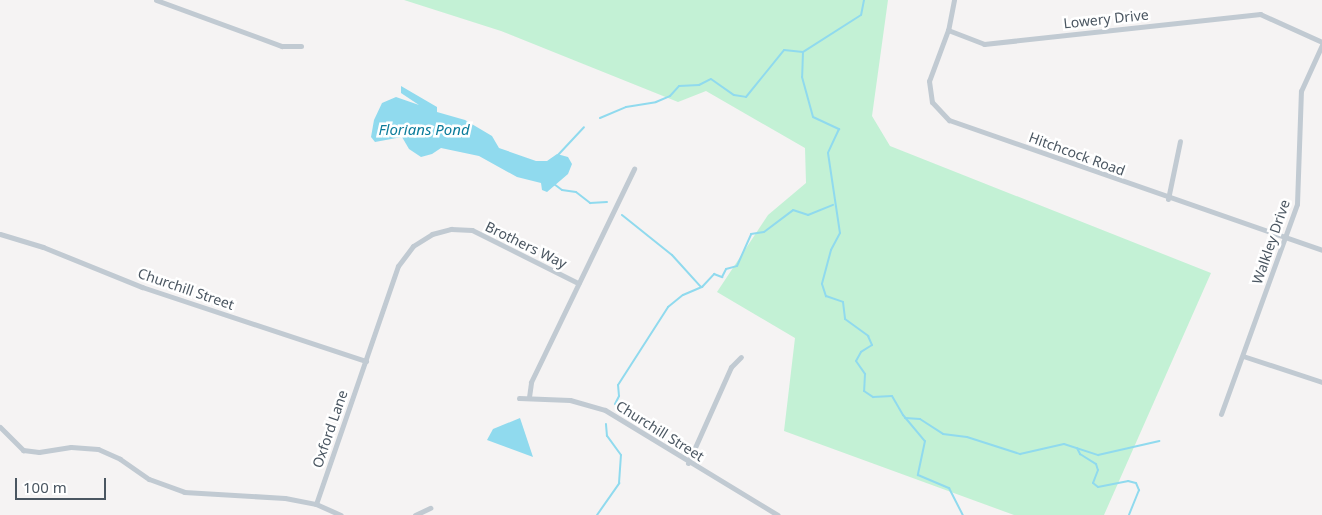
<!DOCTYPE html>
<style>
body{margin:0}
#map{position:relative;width:1322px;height:515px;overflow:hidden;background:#f5f3f3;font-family:"Noto Sans",sans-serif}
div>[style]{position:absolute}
.green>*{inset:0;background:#c3f1d5}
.water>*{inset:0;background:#90daee}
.stream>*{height:2px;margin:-1px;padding:0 1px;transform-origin:1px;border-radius:1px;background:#90daee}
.minor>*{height:5px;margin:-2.5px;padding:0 2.5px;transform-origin:2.5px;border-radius:2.5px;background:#c1cad2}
span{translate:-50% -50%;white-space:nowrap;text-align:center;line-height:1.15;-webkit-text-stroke:5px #fff;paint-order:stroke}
.street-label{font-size:14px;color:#4a5661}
.water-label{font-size:15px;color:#0c7c9b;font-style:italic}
.scale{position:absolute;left:15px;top:478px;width:91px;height:22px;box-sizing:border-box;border:2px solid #4a5661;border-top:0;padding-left:6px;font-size:15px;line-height:18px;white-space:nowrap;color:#4a5661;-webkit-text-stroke:4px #fff;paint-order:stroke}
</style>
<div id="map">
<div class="green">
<div style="clip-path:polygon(404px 0,888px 0,872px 116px,890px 146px,1211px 273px,1104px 515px,1014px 515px,784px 431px,795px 338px,717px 292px,768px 215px,806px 183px,805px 148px,706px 91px,678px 102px,501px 31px)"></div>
</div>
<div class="water">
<div style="clip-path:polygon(401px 86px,437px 107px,437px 112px,465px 120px,492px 136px,499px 148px,536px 161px,547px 161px,557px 154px,568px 157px,572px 164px,568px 174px,547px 192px,542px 190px,541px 183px,517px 177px,479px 156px,441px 148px,432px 154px,421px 157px,409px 149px,402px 137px,375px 142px,371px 137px,374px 120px,382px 103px,396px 97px,419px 105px,401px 93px)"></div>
<div style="clip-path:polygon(520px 418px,533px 457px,487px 440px,493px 429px)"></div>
</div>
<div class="stream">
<div style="left:864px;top:0;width:15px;rotate:101deg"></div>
<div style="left:861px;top:15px;width:69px;rotate:147.5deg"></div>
<div style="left:803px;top:52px;width:25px;rotate:92deg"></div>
<div style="left:802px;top:77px;width:41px;rotate:74.6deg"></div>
<div style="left:813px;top:117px;width:29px;rotate:25deg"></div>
<div style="left:839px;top:129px;width:26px;rotate:115deg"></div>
<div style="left:828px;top:153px;width:81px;rotate:81.5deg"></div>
<div style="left:840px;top:233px;width:19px;rotate:118deg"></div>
<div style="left:831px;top:250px;width:35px;rotate:105deg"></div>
<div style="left:822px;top:284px;width:13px;rotate:72deg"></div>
<div style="left:826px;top:296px;width:18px;rotate:19deg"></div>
<div style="left:843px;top:302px;width:17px;rotate:83deg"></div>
<div style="left:845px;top:319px;width:29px;rotate:36deg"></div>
<div style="left:868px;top:336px;width:10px;rotate:66deg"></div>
<div style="left:872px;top:345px;width:13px;rotate:148deg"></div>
<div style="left:861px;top:352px;width:10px;rotate:119deg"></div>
<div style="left:856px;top:361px;width:16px;rotate:55deg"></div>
<div style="left:865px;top:374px;width:17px;rotate:93deg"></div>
<div style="left:864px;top:391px;width:11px;rotate:34deg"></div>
<div style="left:873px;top:397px;width:19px;rotate:-3deg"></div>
<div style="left:892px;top:396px;width:22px;rotate:60deg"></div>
<div style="left:903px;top:415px;width:34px;rotate:50deg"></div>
<div style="left:925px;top:441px;width:35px;rotate:102deg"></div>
<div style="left:918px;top:475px;width:34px;rotate:23deg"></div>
<div style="left:949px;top:488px;width:30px;rotate:63deg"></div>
<div style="left:600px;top:118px;width:28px;rotate:-23deg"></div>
<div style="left:626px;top:107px;width:30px;rotate:-9deg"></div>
<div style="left:656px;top:102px;width:15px;rotate:-23deg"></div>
<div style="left:670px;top:96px;width:13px;rotate:-48deg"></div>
<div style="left:679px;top:86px;width:20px;rotate:-3deg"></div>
<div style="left:699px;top:85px;width:13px;rotate:-27deg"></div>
<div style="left:711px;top:79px;width:28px;rotate:35deg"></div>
<div style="left:734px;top:95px;width:12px;rotate:9deg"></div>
<div style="left:746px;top:97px;width:60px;rotate:-51deg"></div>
<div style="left:784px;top:50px;width:19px;rotate:6deg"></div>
<div style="left:558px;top:155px;width:38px;rotate:-47deg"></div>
<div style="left:554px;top:184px;width:10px;rotate:37deg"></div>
<div style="left:562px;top:190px;width:14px;rotate:8deg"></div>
<div style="left:576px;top:192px;width:18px;rotate:38deg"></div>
<div style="left:590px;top:203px;width:17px;rotate:-3deg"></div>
<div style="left:622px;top:215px;width:64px;rotate:38.7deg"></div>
<div style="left:672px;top:255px;width:43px;rotate:47.8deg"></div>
<div style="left:615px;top:404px;width:9px;rotate:-63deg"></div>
<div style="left:619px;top:396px;width:11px;rotate:-95deg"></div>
<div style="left:618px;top:385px;width:93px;rotate:-57.3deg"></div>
<div style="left:668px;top:307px;width:19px;rotate:-39deg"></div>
<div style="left:683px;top:295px;width:21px;rotate:-23deg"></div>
<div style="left:702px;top:287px;width:18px;rotate:-47deg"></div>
<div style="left:714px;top:274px;width:9px;rotate:21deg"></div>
<div style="left:722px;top:277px;width:9px;rotate:-63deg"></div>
<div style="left:726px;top:269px;width:11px;rotate:-15deg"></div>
<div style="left:737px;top:266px;width:35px;rotate:-66deg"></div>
<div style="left:751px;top:234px;width:13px;rotate:-9deg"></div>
<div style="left:764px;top:232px;width:36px;rotate:-37deg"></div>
<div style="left:793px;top:210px;width:16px;rotate:18deg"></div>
<div style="left:808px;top:215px;width:27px;rotate:-22deg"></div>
<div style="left:905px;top:418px;width:15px;rotate:4deg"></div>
<div style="left:920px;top:419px;width:27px;rotate:33deg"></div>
<div style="left:943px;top:434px;width:24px;rotate:7deg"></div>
<div style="left:967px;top:437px;width:56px;rotate:17.8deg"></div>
<div style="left:1020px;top:454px;width:45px;rotate:-12.8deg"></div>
<div style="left:1064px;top:444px;width:36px;rotate:18deg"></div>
<div style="left:1098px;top:455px;width:63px;rotate:-12.9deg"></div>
<div style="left:1077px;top:448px;width:7px;rotate:63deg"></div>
<div style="left:1080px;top:454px;width:19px;rotate:32deg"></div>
<div style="left:1096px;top:464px;width:6px;rotate:72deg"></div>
<div style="left:1098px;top:470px;width:14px;rotate:111deg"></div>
<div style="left:1093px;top:483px;width:6px;rotate:39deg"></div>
<div style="left:1098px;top:487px;width:31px;rotate:-11deg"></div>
<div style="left:1128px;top:481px;width:8px;rotate:14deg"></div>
<div style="left:1136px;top:483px;width:8px;rotate:67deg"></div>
<div style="left:1139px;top:490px;width:27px;rotate:112deg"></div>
<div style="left:597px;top:515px;width:39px;rotate:-55deg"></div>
<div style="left:619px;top:483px;width:28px;rotate:-86deg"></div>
<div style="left:621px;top:455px;width:24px;rotate:-126deg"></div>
<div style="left:607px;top:436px;width:12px;rotate:-95deg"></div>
</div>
<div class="minor">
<div style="left:156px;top:0;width:134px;rotate:20.1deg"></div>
<div style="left:282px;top:46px;width:19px"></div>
<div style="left:954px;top:0;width:31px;rotate:101deg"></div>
<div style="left:948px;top:30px;width:54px;rotate:110.4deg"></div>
<div style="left:929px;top:81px;width:21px;rotate:82deg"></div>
<div style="left:932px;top:102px;width:25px;rotate:47deg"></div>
<div style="left:949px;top:120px;width:395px;rotate:19.2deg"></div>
<div style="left:948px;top:30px;width:39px;rotate:21deg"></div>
<div style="left:984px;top:44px;width:278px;rotate:-6.2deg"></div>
<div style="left:1260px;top:14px;width:68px;rotate:24.3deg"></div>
<div style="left:1168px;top:199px;width:59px;rotate:-78.3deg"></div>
<div style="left:0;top:234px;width:45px;rotate:16.8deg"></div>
<div style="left:43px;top:247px;width:107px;rotate:22deg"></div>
<div style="left:142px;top:287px;width:236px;rotate:18.3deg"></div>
<div style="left:1243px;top:356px;width:83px;rotate:18.2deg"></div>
<div style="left:529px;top:397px;width:15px;rotate:-82deg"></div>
<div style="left:531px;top:382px;width:237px;rotate:-64.2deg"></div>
<div style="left:519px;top:398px;width:51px;rotate:2.2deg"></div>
<div style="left:570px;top:400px;width:36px;rotate:16deg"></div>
<div style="left:605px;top:410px;width:202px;rotate:31.3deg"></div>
<div style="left:1221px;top:414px;width:223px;rotate:-70.1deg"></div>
<div style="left:1297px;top:204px;width:113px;rotate:-88deg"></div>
<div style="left:1301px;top:91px;width:51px;rotate:-65.5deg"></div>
<div style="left:0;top:427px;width:33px;rotate:45deg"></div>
<div style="left:23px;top:450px;width:16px;rotate:7deg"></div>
<div style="left:39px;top:452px;width:32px;rotate:-9deg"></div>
<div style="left:71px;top:447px;width:27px;rotate:4deg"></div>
<div style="left:98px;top:449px;width:24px;rotate:24deg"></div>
<div style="left:120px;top:459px;width:35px;rotate:35deg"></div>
<div style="left:149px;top:479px;width:37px;rotate:20deg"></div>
<div style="left:184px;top:492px;width:101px;rotate:3.4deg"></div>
<div style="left:285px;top:498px;width:32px;rotate:11deg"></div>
<div style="left:316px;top:504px;width:27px;rotate:24deg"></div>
<div style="left:688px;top:463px;width:105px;rotate:-65.9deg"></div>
<div style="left:731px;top:367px;width:14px;rotate:-45deg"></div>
<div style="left:316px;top:504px;width:252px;rotate:-71deg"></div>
<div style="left:398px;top:266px;width:25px;rotate:-53deg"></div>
<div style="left:413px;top:246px;width:22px;rotate:-32deg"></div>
<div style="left:432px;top:234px;width:20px;rotate:-15deg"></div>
<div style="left:451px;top:229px;width:21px;rotate:3deg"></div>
<div style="left:472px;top:230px;width:119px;rotate:26.6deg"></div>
<div style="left:415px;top:515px;width:17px;rotate:-25deg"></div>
</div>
<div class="street-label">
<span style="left:1106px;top:19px;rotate:-6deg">Lowery Drive</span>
<span style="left:1077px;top:154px;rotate:20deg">Hitchcock Road</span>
<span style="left:1271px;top:242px;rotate:-71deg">Walkley Drive</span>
<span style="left:526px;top:245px;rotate:26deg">Brothers Way</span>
<span style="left:186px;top:289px;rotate:19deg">Churchill Street</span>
<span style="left:330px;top:429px;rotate:-71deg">Oxford Lane</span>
<span style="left:660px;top:431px;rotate:32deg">Churchill Street</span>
</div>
<div class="water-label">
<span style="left:424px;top:130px">Florians Pond</span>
</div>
<div class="scale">100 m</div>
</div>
